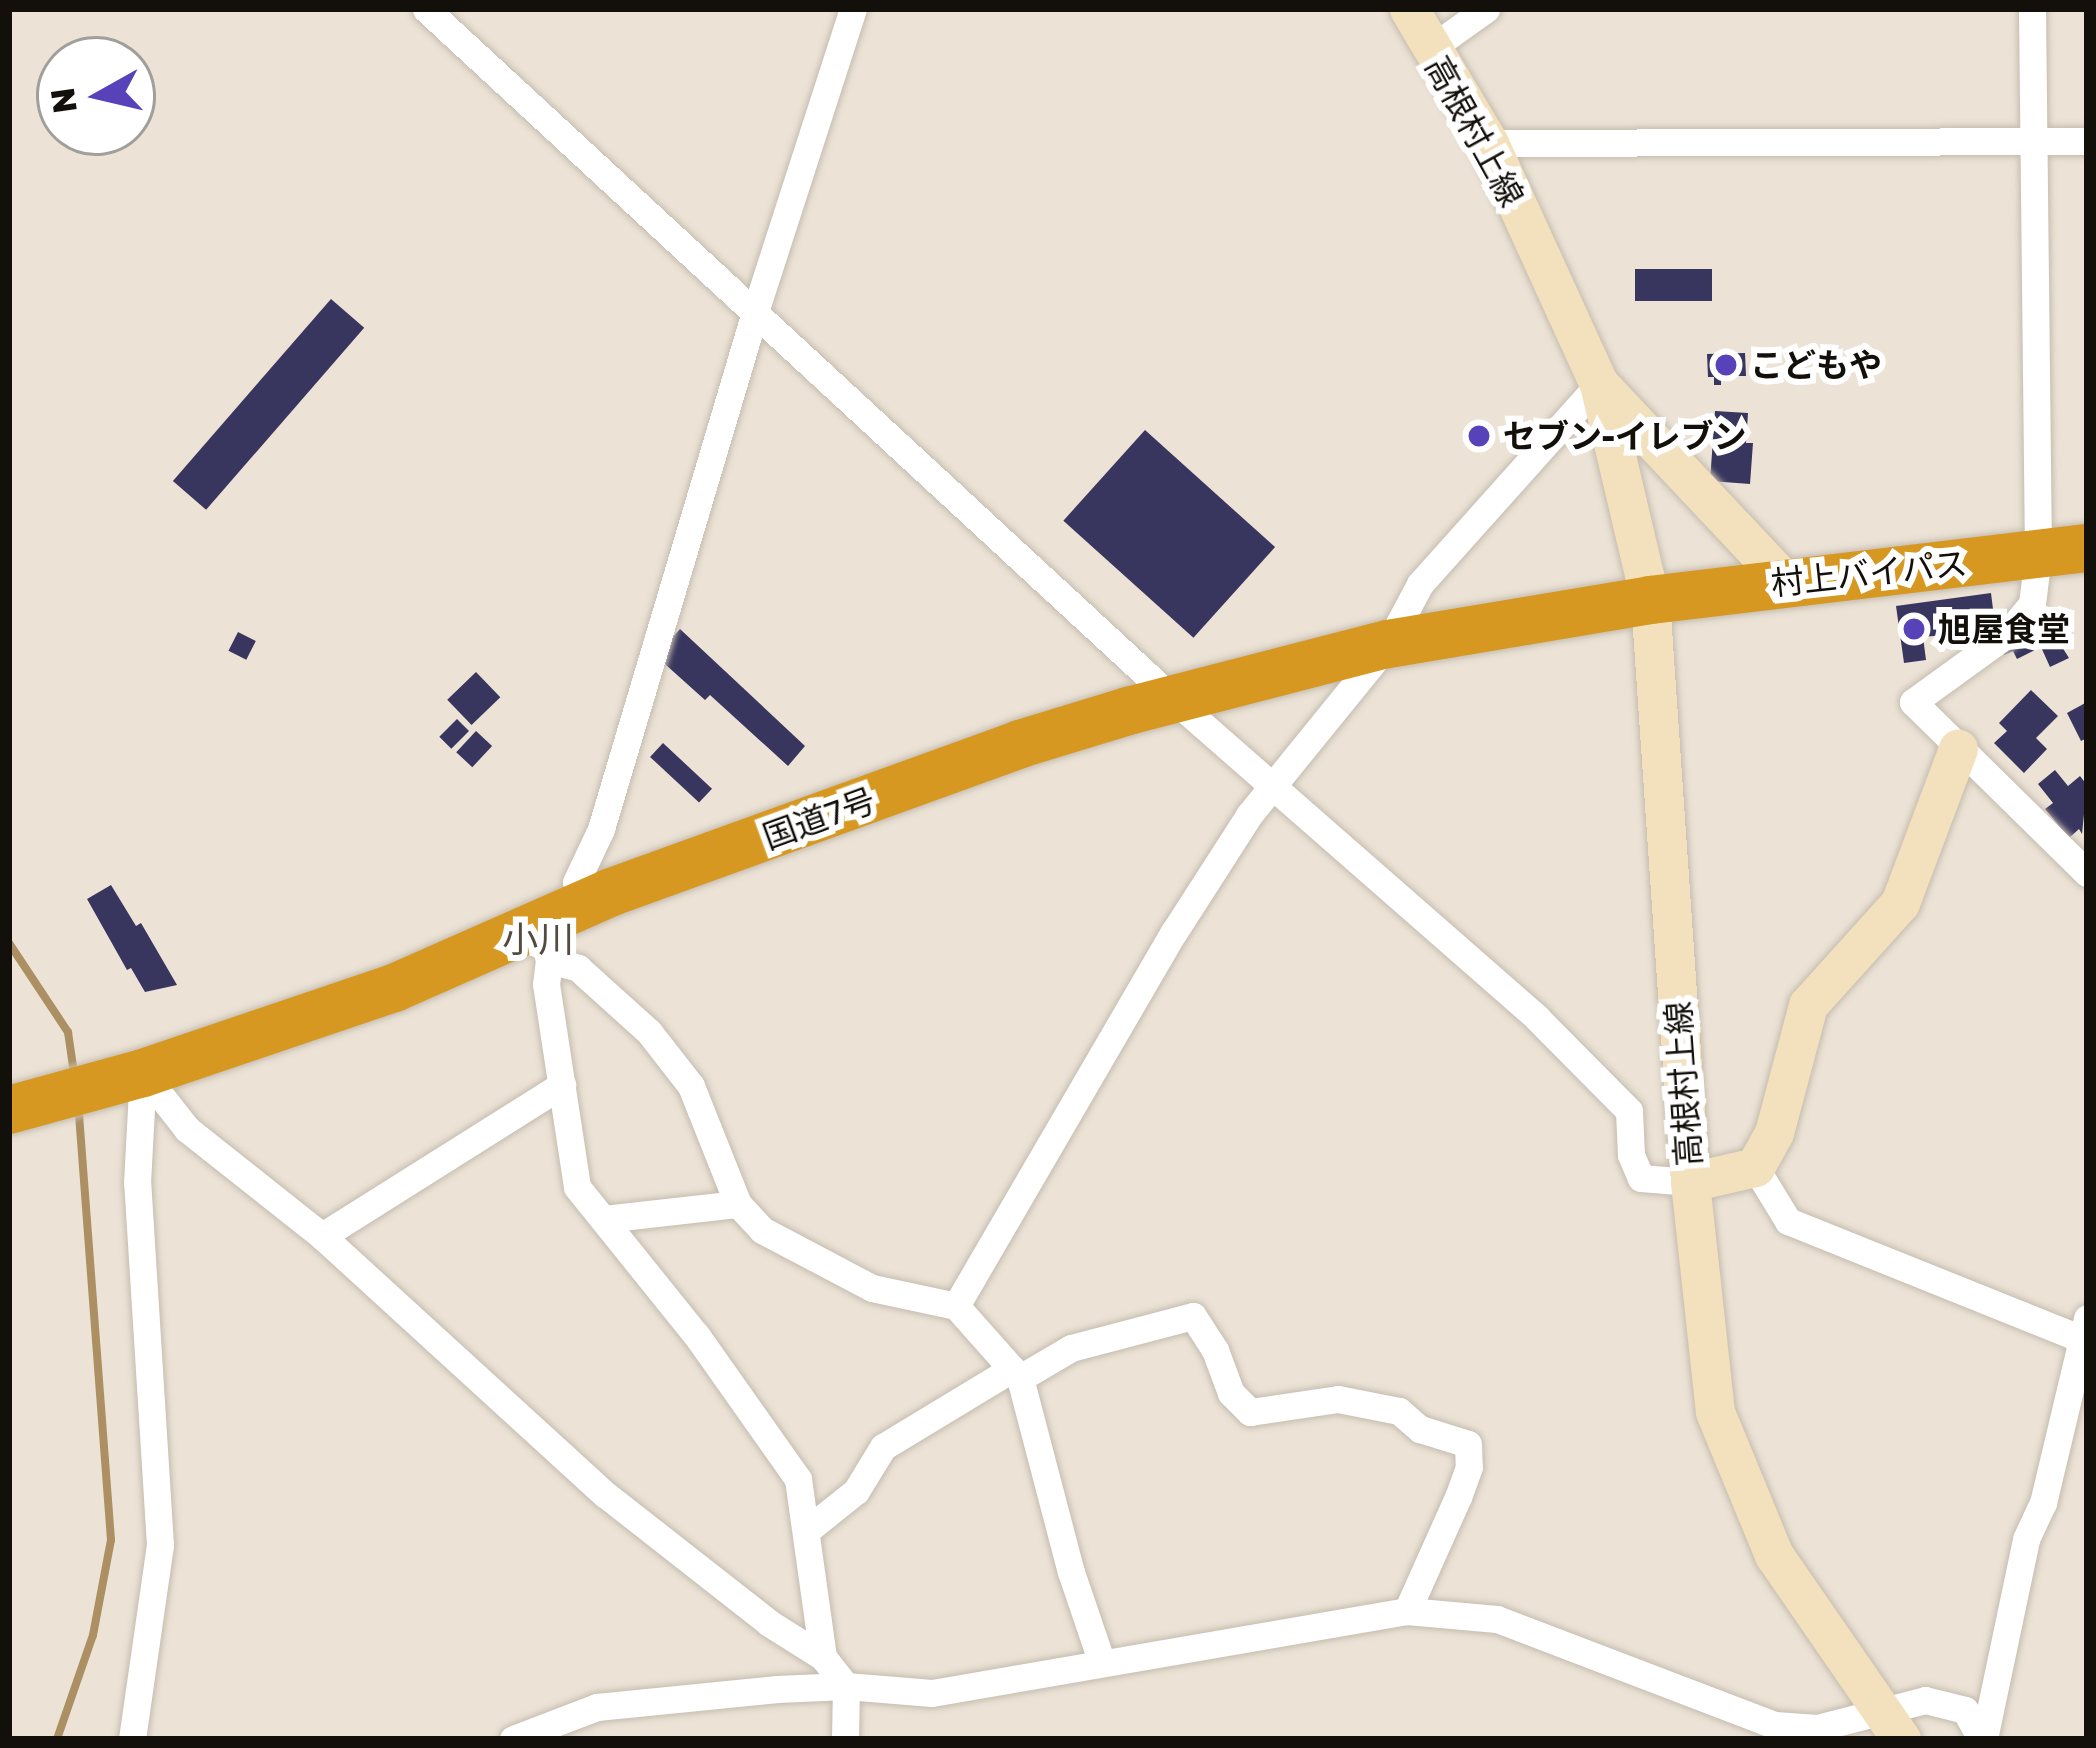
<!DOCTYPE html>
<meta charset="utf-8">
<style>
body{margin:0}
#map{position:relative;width:2096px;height:1748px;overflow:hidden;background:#ece3d6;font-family:"Golos Text","Noto Sans JP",sans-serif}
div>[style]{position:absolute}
.stream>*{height:8px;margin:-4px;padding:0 4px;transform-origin:4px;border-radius:4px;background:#ac8f62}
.building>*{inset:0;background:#38355e;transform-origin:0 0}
.roads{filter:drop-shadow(0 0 3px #c5bcb0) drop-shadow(0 0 3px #c5bcb0)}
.street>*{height:27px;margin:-13.5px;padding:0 13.5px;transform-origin:13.5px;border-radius:13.5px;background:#fff}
.secondary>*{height:39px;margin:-19.5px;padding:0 19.5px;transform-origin:19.5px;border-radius:19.5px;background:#f3e0bc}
.highway>*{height:48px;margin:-24px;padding:0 24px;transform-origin:24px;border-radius:24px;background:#d69821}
.dots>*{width:33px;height:33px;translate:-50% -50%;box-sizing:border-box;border:6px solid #fff;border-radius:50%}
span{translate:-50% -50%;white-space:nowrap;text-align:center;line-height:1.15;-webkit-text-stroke:12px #fff;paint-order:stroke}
.street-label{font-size:33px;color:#13100b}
.poi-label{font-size:33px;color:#13100b;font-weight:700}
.left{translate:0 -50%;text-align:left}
.neighbourhood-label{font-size:36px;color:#524b40}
.frame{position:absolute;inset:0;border:12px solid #13100b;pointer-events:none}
.north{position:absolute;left:36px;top:36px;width:120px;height:120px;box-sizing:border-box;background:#fff;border:3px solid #a19f9d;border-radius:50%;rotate:262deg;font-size:33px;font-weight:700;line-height:48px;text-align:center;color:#13100b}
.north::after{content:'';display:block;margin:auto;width:42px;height:54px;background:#5742ba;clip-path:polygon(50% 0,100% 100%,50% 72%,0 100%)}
</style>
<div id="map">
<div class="stream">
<div style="left:9px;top:943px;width:107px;rotate:56.5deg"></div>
<div style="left:68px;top:1032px;width:41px;rotate:81.7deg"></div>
<div style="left:57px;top:1739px;width:110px;rotate:-70.9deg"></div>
<div style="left:93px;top:1635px;width:97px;rotate:-79.3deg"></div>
<div style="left:111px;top:1540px;width:435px;rotate:-94.3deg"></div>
</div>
<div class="building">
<div style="left:1635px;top:269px;width:77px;height:32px"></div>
<div style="left:331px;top:299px;width:44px;height:241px;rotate:41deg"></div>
<div style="clip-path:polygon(1745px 353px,1746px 376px,1721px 376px,1721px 385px,1714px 385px,1714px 377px,1708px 377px,1707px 354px)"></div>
<div style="clip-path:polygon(1715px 411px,1748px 413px,1746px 443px,1753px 443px,1750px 484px,1710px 481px)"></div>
<div style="left:1145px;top:430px;width:175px;height:122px;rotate:42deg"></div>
<div style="clip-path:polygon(1991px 593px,1994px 617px,1952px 622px,1954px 634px,1923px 637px,1926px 660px,1904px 663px,1896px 606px)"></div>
<div style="clip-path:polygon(2045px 620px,2069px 658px,2050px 667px,2041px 647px,2017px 659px,2013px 651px,2004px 655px,1999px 643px)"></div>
<div style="clip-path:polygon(680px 629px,805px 746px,788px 766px,710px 695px,705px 700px,656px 656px)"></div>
<div style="left:238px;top:632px;width:20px;height:21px;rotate:27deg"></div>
<div style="left:476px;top:672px;width:35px;height:40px;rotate:46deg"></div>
<div style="clip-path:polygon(2031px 690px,2058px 716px,2036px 738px,2047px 749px,2024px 773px,1994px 743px,2007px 731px,1999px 723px)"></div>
<div style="clip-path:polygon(2087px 702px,2087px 738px,2081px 741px,2067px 713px)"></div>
<div style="left:457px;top:719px;width:17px;height:25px;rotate:45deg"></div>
<div style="left:476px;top:731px;width:22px;height:29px;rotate:43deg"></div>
<div style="left:663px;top:743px;width:67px;height:19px;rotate:43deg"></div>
<div style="clip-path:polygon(2055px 770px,2068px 786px,2080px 776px,2087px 785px,2082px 834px,2079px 829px,2069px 838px,2045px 809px,2053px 803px,2038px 784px)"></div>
<div style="clip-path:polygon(111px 885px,136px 926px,141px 923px,177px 985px,145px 992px,131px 968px,127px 970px,87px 899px)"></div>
</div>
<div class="roads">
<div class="street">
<div style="left:426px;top:9px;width:1017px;rotate:42.73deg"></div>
<div style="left:1173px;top:699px;width:484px;rotate:41.2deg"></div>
<div style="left:1537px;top:1018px;width:131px;rotate:45.3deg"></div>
<div style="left:1629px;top:1111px;width:44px;rotate:87.4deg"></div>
<div style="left:1631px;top:1155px;width:25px;rotate:67deg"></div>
<div style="left:1641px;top:1178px;width:49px;rotate:4.7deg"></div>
<div style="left:2032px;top:9px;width:545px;rotate:89.37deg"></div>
<div style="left:2038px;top:554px;width:50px;rotate:96.8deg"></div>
<div style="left:2032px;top:604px;width:39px;rotate:130deg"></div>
<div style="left:2007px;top:634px;width:116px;rotate:144.1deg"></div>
<div style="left:1913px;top:702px;width:244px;rotate:44.5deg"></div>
<div style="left:1430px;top:49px;width:69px;rotate:-35.5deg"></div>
<div style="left:1489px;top:143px;width:598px;rotate:-0.19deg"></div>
<div style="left:584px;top:906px;width:25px;rotate:-108deg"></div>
<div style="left:576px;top:882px;width:59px;rotate:-64.7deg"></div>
<div style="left:601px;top:829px;width:539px;rotate:-73.41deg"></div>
<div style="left:755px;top:312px;width:318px;rotate:-72.1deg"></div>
<div style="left:539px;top:925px;width:36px;rotate:74deg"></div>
<div style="left:549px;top:960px;width:30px;rotate:15deg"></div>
<div style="left:578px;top:968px;width:96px;rotate:42deg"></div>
<div style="left:649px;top:1032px;width:68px;rotate:52.1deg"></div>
<div style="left:691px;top:1086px;width:127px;rotate:68.3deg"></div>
<div style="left:738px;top:1204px;width:35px;rotate:47deg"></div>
<div style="left:762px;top:1230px;width:124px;rotate:27.8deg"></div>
<div style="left:872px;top:1288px;width:86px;rotate:12.1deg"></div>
<div style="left:956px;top:1306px;width:96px;rotate:48.4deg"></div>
<div style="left:1020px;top:1378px;width:201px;rotate:75.3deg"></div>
<div style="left:1071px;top:1572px;width:93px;rotate:71.2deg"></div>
<div style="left:549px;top:960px;width:24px;rotate:97deg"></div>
<div style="left:546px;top:984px;width:205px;rotate:81.3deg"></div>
<div style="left:577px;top:1187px;width:191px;rotate:51.2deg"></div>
<div style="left:697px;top:1336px;width:175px;rotate:54.8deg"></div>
<div style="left:798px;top:1479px;width:180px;rotate:82deg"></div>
<div style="left:143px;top:1073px;width:71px;rotate:51.8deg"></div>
<div style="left:187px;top:1129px;width:172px;rotate:38.4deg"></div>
<div style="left:322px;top:1236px;width:384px;rotate:42.4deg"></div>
<div style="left:606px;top:1495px;width:207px;rotate:38.1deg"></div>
<div style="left:769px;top:1623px;width:64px;rotate:32.2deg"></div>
<div style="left:823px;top:1657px;width:37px;rotate:52deg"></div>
<div style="left:846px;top:1686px;width:53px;rotate:91.1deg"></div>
<div style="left:1755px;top:1167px;width:63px;rotate:58.6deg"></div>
<div style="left:1788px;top:1221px;width:316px;rotate:21.9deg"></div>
<div style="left:604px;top:1219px;width:135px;rotate:-6.4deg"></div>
<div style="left:322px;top:1236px;width:284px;rotate:-32.2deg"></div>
<div style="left:956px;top:1306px;width:433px;rotate:-59.8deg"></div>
<div style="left:1174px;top:932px;width:139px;rotate:-57.3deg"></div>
<div style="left:1249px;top:815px;width:220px;rotate:-50.9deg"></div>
<div style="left:1388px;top:644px;width:68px;rotate:-61.9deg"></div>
<div style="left:1420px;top:584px;width:268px;rotate:-48.2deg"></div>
<div style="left:1020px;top:1378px;width:59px;rotate:-30.5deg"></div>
<div style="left:1071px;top:1348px;width:126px;rotate:-14.7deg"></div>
<div style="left:1193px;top:1316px;width:40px;rotate:57.1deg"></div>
<div style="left:1215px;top:1350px;width:46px;rotate:69.6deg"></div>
<div style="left:1231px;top:1393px;width:27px;rotate:45deg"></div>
<div style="left:1250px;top:1412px;width:89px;rotate:-8.4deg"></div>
<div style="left:1338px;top:1399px;width:62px;rotate:11.1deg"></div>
<div style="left:1399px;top:1411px;width:28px;rotate:41deg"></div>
<div style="left:1420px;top:1429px;width:50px;rotate:17.4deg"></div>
<div style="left:1468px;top:1444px;width:23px;rotate:88deg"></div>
<div style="left:1469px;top:1467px;width:32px;rotate:110deg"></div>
<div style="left:1458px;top:1497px;width:125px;rotate:114.1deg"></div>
<div style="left:806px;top:1531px;width:64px;rotate:-38.7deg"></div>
<div style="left:856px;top:1491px;width:52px;rotate:-58.5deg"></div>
<div style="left:883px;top:1447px;width:151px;rotate:-31.2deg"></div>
<div style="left:132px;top:1739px;width:196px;rotate:-81.8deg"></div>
<div style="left:160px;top:1545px;width:363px;rotate:-93.6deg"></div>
<div style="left:137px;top:1183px;width:110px;rotate:-86.9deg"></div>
<div style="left:513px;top:1739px;width:90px;rotate:-20.9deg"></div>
<div style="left:597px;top:1707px;width:181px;rotate:-5.7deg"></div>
<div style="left:777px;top:1689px;width:69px;rotate:-2.5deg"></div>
<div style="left:846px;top:1686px;width:86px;rotate:4.7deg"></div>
<div style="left:932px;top:1693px;width:482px;rotate:-9.8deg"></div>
<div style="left:1407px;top:1611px;width:90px;rotate:5.1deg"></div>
<div style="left:1497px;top:1619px;width:298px;rotate:20.9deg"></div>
<div style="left:1775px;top:1725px;width:42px;rotate:4.1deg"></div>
<div style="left:1817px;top:1728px;width:112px;rotate:-14.5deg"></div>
<div style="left:1925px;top:1700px;width:41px;rotate:14deg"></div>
<div style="left:1965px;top:1710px;width:33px;rotate:61deg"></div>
<div style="left:1984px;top:1739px;width:204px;rotate:-78.1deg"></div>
<div style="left:2026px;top:1539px;width:40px;rotate:-65deg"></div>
<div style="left:2043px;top:1503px;width:190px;rotate:-76.6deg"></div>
</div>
<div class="secondary">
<div style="left:1409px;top:9px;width:156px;rotate:59.2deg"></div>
<div style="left:1489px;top:143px;width:265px;rotate:65.5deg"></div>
<div style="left:1599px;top:384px;width:222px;rotate:76.7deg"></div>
<div style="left:1650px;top:600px;width:583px;rotate:86.07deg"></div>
<div style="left:1690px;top:1182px;width:231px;rotate:83.8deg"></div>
<div style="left:1715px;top:1412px;width:155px;rotate:67.6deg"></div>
<div style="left:1774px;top:1555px;width:224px;rotate:55.4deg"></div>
<div style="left:1603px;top:388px;width:265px;rotate:46.7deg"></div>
<div style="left:1690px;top:1182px;width:67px;rotate:-13deg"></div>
<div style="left:1755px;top:1167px;width:39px;rotate:-61deg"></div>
<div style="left:1774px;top:1133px;width:132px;rotate:-75.1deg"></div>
<div style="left:1808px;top:1005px;width:137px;rotate:-48deg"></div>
<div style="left:1900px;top:903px;width:165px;rotate:-69.4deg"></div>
</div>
<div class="highway">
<div style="left:9px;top:1110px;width:139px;rotate:-15.4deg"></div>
<div style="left:143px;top:1073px;width:265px;rotate:-18.7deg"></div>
<div style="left:394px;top:988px;width:235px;rotate:-23.8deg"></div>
<div style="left:609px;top:893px;width:437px;rotate:-19.9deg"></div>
<div style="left:1020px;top:744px;width:113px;rotate:-17deg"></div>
<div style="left:1128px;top:711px;width:268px;rotate:-14.5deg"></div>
<div style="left:1388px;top:644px;width:266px;rotate:-9.5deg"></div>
<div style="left:1650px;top:600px;width:440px;rotate:-6.8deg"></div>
</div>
</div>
<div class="dots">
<div style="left:1726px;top:365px;background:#5742ba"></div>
<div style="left:1479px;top:436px;background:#5742ba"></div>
<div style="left:1914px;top:629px;background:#5742ba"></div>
</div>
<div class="street-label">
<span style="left:1475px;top:131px;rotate:61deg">高根村上線</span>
<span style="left:1869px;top:573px;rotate:-6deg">村上バイパス</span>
<span style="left:819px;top:818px;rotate:-20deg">国道7号</span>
<span style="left:1683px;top:1084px;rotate:-94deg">高根村上線</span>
</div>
<div class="poi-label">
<span class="left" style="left:1750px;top:365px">こどもや</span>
<span class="left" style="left:1503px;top:436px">セブン-イレブン</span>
<span class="left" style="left:1938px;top:629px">旭屋食堂</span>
</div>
<div class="neighbourhood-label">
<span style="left:538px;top:939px">小川</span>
</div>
<div class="frame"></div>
<div class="north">N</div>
</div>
